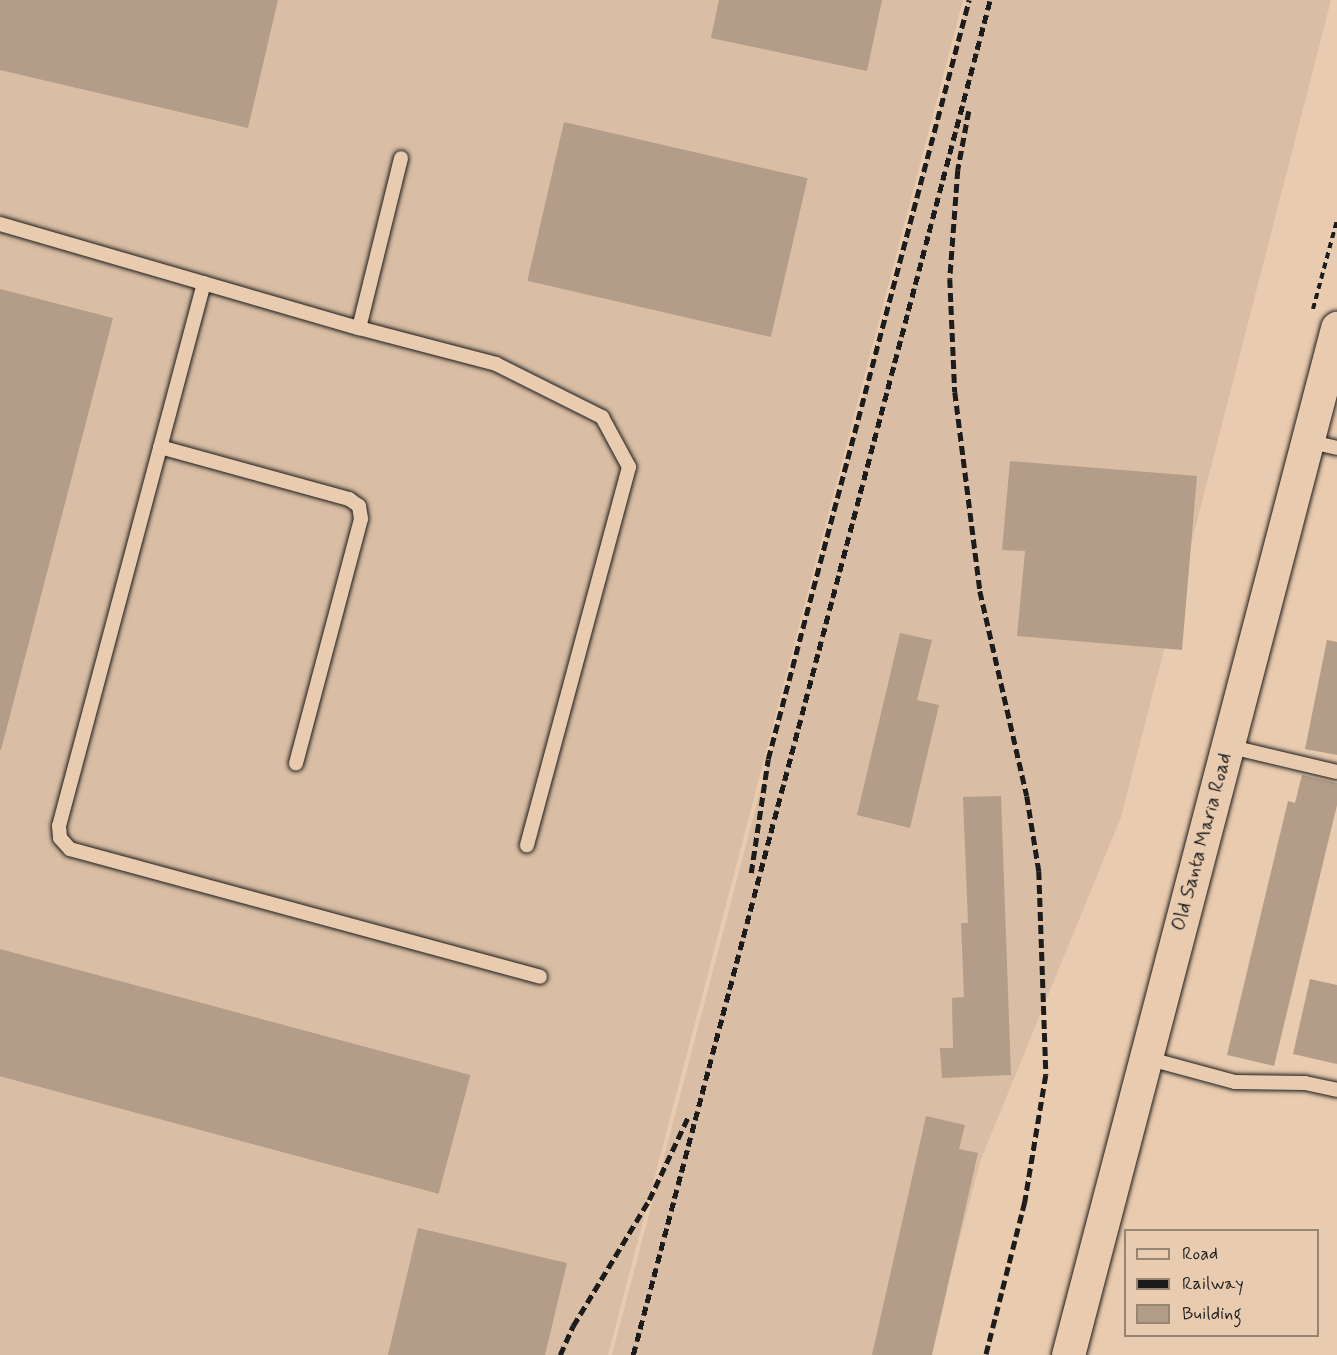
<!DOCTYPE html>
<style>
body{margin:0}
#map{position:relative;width:1337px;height:1355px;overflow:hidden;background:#e9cbaf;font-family:Mynerve,sans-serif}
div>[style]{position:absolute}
.built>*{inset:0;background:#d9bda4}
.building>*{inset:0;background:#b39d89;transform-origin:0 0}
.path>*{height:4px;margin-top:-2px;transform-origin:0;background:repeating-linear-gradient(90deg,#1c1c1c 0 6px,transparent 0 10.5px)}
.roads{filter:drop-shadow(0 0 2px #1c1c1c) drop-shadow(0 0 2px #1c1c1c)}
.lane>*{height:14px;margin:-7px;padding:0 7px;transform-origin:7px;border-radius:7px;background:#e9cbaf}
.secondary>*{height:33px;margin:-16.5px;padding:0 16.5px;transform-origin:16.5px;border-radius:16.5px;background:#e9cbaf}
.rail>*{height:4.5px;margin-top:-2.25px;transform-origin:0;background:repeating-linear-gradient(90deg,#1c1c1c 0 9px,transparent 0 13.5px)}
span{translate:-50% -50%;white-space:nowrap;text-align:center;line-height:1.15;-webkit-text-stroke:6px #e9cbaf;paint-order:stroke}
.street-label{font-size:20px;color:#1c1c1c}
.legend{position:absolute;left:1124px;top:1229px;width:195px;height:108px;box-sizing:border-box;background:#e9cbaf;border:2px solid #978574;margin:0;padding:8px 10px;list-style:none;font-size:18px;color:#1c1c1c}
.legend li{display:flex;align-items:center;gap:12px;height:30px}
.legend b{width:30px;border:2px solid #978574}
</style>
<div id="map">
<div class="built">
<div style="clip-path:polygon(0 0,963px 0,608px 1355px,0 1355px)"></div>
<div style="clip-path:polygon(968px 0,1331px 0,1121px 817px,981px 1159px,929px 1355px,612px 1355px)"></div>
</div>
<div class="building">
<div style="clip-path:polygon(0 0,278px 0,248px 128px,0 70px)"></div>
<div style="clip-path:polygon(719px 0,882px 0,867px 71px,711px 38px)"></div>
<div style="left:564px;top:122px;width:250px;height:163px;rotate:13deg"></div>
<div style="clip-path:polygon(0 289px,113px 318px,1px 750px,0 750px)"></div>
<div style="clip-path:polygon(1010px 461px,1197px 476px,1182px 650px,1017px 636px,1025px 551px,1002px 550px)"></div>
<div style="clip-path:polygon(900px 633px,932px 640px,917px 700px,939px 705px,910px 828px,857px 815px)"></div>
<div style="clip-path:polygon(1327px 640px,1337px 642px,1337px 755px,1305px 749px)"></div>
<div style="clip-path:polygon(1302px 775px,1337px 783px,1337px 805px,1274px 1066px,1227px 1055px,1288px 801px,1295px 803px)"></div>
<div style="clip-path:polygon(1001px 796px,1011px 1075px,942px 1078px,940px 1048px,953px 1048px,952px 998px,964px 997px,961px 923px,968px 923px,963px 797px)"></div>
<div style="left:0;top:949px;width:487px;height:123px;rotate:15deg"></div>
<div style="clip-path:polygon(1310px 979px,1337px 985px,1337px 1064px,1293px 1054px)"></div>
<div style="clip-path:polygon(926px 1116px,965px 1125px,959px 1149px,978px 1153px,932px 1355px,872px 1355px)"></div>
<div style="clip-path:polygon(418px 1228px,567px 1263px,545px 1355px,388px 1355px)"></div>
</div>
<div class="path">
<div style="left:1313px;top:309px;width:92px;rotate:-74.9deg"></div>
</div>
<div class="roads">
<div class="lane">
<div style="left:0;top:224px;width:374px;rotate:16.2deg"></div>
<div style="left:359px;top:328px;width:175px;rotate:-76.1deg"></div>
<div style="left:204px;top:283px;width:562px;rotate:104.95deg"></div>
<div style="left:59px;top:826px;width:12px;rotate:85deg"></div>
<div style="left:60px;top:838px;width:15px;rotate:48deg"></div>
<div style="left:70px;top:849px;width:487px;rotate:15.2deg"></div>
<div style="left:359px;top:328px;width:142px;rotate:14.7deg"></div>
<div style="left:496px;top:364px;width:119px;rotate:26.6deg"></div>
<div style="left:602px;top:417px;width:57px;rotate:61.6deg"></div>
<div style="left:629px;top:467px;width:392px;rotate:105.1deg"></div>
<div style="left:1307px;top:441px;width:31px;rotate:13deg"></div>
<div style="left:160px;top:447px;width:196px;rotate:15.4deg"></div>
<div style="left:349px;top:499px;width:12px;rotate:35deg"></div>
<div style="left:359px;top:506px;width:13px;rotate:81deg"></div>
<div style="left:361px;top:519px;width:253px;rotate:104.9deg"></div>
<div style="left:1227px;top:746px;width:113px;rotate:13.3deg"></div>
<div style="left:1146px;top:1058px;width:92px;rotate:15.1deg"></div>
<div style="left:1235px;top:1082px;width:70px;rotate:0.8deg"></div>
<div style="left:1305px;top:1083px;width:33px;rotate:12deg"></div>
</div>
<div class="secondary">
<div style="left:1068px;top:1355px;width:1062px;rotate:-75.32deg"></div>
</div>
</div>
<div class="rail">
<div style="left:969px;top:111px;width:60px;rotate:100.6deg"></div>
<div style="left:958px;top:170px;width:109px;rotate:94.2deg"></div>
<div style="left:950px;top:279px;width:113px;rotate:87.5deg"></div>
<div style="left:955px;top:392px;width:201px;rotate:82.8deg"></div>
<div style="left:980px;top:591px;width:210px;rotate:77.1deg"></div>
<div style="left:1027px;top:796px;width:76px;rotate:80.9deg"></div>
<div style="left:1039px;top:871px;width:204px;rotate:88deg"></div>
<div style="left:1046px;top:1075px;width:129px;rotate:99.4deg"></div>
<div style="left:1025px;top:1202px;width:158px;rotate:104.3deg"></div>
<div style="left:751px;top:873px;width:115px;rotate:-81.5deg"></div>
<div style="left:768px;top:759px;width:785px;rotate:-75.17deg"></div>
<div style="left:560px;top:1355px;width:32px;rotate:-66deg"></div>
<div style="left:573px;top:1326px;width:147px;rotate:-58.9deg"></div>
<div style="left:649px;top:1200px;width:94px;rotate:-64.8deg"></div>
<div style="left:633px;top:1355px;width:1401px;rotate:-75.24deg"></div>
</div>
<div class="street-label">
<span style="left:1202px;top:842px;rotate:-75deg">Old Santa Maria Road</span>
</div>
<ul class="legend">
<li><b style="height:8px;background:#e9cbaf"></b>Road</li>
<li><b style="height:8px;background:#1c1c1c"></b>Railway</li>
<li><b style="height:16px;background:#b39d89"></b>Building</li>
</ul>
</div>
